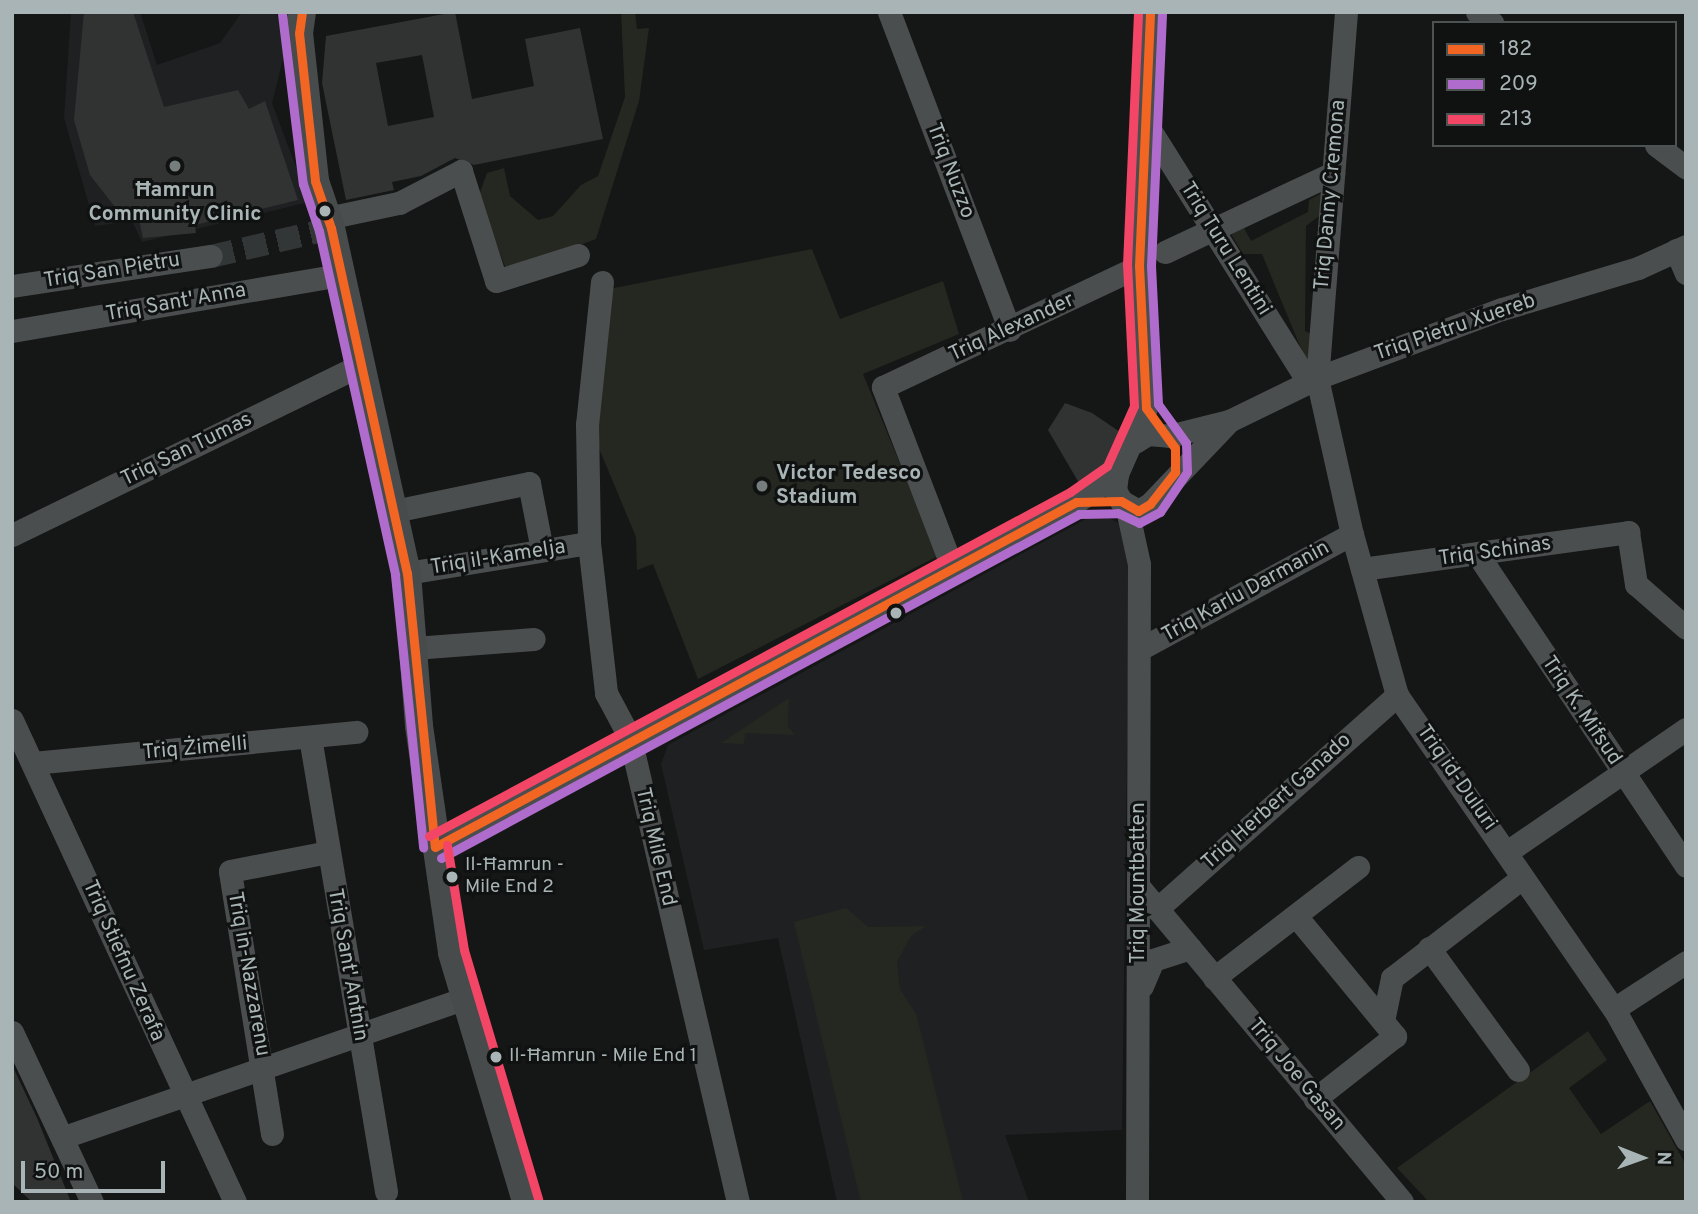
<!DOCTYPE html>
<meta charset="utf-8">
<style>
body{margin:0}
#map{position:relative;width:1698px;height:1214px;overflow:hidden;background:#151616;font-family:Overpass,sans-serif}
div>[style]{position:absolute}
.built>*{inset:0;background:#1f2021}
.green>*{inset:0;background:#252821}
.building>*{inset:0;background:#313333}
.minor-tunnel>*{height:23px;margin-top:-11.5px;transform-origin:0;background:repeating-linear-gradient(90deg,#323636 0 23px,transparent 0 34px)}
.minor>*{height:23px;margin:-11.5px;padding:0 11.5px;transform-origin:11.5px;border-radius:11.5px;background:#4b4e4f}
.major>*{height:28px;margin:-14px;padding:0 14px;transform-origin:14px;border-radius:14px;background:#484b4c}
.bus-1>*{height:9px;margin:-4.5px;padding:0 4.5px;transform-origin:4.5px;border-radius:4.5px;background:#f26522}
.bus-2>*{height:9px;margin:-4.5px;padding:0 4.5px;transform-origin:4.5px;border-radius:4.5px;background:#b06ccc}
.bus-3>*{height:9px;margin:-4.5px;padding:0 4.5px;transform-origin:4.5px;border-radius:4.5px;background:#f34667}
.dots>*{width:19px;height:19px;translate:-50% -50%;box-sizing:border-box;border:4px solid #101111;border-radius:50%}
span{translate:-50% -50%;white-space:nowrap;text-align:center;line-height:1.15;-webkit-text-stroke:6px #101111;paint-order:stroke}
.bus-label{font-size:19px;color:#a8b4b5}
.left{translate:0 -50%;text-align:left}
.street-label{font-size:21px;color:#a8b4b5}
.poi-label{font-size:21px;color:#a8b4b5;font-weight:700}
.frame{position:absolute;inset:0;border:14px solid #a8b4b5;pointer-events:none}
.legend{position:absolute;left:1432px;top:21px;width:245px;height:126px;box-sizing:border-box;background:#101111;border:2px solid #4d5253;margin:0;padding:9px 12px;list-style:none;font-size:21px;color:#a8b4b5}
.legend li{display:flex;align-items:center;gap:14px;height:35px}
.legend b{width:35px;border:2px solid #4d5253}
.north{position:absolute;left:1607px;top:1123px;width:70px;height:70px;-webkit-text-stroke:5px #101111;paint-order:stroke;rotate:91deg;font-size:19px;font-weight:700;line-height:28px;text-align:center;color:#a8b4b5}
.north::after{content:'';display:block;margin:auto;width:24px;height:32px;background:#a8b4b5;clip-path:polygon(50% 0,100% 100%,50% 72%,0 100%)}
.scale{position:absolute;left:21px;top:1161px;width:144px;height:32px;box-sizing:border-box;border:4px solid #a8b4b5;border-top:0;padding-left:9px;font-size:21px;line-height:24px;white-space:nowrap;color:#a8b4b5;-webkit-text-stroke:5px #101111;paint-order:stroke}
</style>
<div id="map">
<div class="built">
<div style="clip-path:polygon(71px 12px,140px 12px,157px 65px,220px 43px,242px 12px,276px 12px,286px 47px,272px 103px,309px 202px,142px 242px,132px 221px,95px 226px,64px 118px)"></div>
<div style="clip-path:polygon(1099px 512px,1130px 530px,1122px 1130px,1005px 1135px,1029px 1202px,837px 1202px,778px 938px,704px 950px,661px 764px,668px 745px)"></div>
</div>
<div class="green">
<div style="clip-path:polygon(621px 12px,635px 12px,637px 29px,649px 28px,639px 101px,596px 239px,507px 272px,479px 195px,487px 173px,504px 168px,510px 196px,538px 220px,553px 216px,581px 185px,598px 176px,625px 97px)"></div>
<div style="clip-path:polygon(1324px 192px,1323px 213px,1306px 226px,1305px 331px,1315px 336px,1307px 363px,1262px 254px,1243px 254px,1231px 234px,1244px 228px,1251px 241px,1308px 212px,1309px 200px)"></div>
<div style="clip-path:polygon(812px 249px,840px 319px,943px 281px,959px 334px,863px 374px,938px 556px,698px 679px,653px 564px,637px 570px,636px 537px,593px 434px,609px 289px)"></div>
<div style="clip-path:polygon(789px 698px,788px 726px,795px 735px,745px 733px,744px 744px,721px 743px)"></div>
<div style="clip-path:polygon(846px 908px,868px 927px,926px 926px,911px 936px,897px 962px,900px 989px,916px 1014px,963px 1202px,861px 1202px,794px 922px)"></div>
<div style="clip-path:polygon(1588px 1031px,1607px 1060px,1569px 1088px,1601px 1134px,1650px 1101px,1686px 1165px,1686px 1202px,1429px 1202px,1397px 1168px)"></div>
</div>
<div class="building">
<div style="clip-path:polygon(84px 12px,133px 12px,164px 107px,238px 90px,249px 109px,265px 101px,298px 200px,195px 225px,196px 233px,143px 238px,138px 215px,122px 216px,90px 175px,74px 120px)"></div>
<div style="clip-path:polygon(evenodd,455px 12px,472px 99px,534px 86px,525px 39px,580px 28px,603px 139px,474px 165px,455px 158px,421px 176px,392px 182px,394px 190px,346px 200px,322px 83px,326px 36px,455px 12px,422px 55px,434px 117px,388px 126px,376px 63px,422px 55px)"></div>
<div style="clip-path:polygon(1065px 403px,1092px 413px,1120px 432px,1106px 465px,1079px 483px,1048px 430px)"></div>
<div style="clip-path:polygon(12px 1065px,37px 1118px,71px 1202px,32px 1202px,12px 1183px)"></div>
</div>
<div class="minor-tunnel">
<div style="left:211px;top:256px;width:123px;rotate:-13.1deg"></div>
</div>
<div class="minor">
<div style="left:889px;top:12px;width:340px;rotate:69.2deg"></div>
<div style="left:1150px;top:12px;width:254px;rotate:92.5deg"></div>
<div style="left:1139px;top:266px;width:142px;rotate:87.2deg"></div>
<div style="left:1146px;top:408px;width:72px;rotate:113.7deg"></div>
<div style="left:1117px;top:474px;width:16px;rotate:97deg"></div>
<div style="left:1115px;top:490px;width:13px;rotate:61deg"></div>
<div style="left:1121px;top:501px;width:20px;rotate:30deg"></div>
<div style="left:1138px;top:511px;width:14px;rotate:-30deg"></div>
<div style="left:1150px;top:504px;width:115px;rotate:-46.4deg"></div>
<div style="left:1346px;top:12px;width:367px;rotate:94.5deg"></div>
<div style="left:1317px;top:378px;width:160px;rotate:77.4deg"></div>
<div style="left:1352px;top:534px;width:167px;rotate:74.4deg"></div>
<div style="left:1397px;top:695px;width:382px;rotate:55.4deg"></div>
<div style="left:1614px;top:1009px;width:149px;rotate:61deg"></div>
<div style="left:1477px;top:12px;width:19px;rotate:36deg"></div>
<div style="left:1142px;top:117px;width:313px;rotate:57.9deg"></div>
<div style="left:1656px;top:145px;width:38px;rotate:37deg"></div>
<div style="left:327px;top:218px;width:74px;rotate:-11.8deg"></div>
<div style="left:399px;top:203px;width:70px;rotate:-27.3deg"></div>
<div style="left:461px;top:171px;width:115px;rotate:72.3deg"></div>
<div style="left:496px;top:281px;width:86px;rotate:-17.6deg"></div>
<div style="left:1676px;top:250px;width:25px;rotate:67deg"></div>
<div style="left:1165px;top:252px;width:186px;rotate:-25.2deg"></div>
<div style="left:602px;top:282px;width:143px;rotate:96deg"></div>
<div style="left:587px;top:424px;width:119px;rotate:89deg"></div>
<div style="left:589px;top:543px;width:151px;rotate:83.5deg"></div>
<div style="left:606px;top:693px;width:51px;rotate:61.9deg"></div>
<div style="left:630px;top:738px;width:476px;rotate:76.9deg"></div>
<div style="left:12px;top:286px;width:201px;rotate:-8.6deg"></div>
<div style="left:12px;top:331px;width:332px;rotate:-9.7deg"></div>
<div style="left:1135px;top:442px;width:15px;rotate:-32deg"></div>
<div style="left:1148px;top:434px;width:21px;rotate:5deg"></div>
<div style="left:1169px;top:436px;width:62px;rotate:-14deg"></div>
<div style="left:1229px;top:421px;width:98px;rotate:-26deg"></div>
<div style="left:1317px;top:378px;width:197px;rotate:-20.5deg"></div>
<div style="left:1502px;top:309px;width:142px;rotate:-16.8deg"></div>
<div style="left:1638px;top:268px;width:53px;rotate:-24.6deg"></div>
<div style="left:1127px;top:509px;width:56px;rotate:77.7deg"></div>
<div style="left:1139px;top:564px;width:638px;rotate:90.18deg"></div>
<div style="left:394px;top:511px;width:138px;rotate:-11.7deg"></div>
<div style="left:529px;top:483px;width:68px;rotate:79deg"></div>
<div style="left:12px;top:535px;width:388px;rotate:-26deg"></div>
<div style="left:1478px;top:555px;width:374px;rotate:56.2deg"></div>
<div style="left:952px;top:567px;width:193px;rotate:-111deg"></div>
<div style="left:883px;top:387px;width:283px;rotate:-25.3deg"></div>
<div style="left:1362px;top:569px;width:269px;rotate:-7.9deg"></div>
<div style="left:1628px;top:532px;width:53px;rotate:81.3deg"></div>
<div style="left:1636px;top:584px;width:67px;rotate:41.3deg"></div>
<div style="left:407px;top:573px;width:184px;rotate:-9.4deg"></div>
<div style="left:414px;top:648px;width:120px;rotate:-4.3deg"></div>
<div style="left:1140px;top:649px;width:241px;rotate:-28.5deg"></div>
<div style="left:12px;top:720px;width:531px;rotate:65.17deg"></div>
<div style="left:310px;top:737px;width:461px;rotate:80.5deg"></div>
<div style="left:33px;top:763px;width:325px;rotate:-5.5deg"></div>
<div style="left:435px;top:847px;width:728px;rotate:-28.29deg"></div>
<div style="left:1076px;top:502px;width:50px;rotate:-34.3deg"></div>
<div style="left:1507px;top:852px;width:217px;rotate:-34.5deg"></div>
<div style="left:1139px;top:887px;width:410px;rotate:50.1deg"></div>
<div style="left:1157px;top:909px;width:322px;rotate:-41.7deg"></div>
<div style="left:1296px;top:916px;width:156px;rotate:50.5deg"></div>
<div style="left:1395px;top:1036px;width:102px;rotate:141.8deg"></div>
<div style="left:1429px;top:948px;width:151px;rotate:53.9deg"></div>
<div style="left:1214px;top:978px;width:182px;rotate:-37.6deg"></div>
<div style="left:1142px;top:986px;width:28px;rotate:-67deg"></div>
<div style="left:1153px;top:960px;width:39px;rotate:-18deg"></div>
<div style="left:1614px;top:1009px;width:86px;rotate:-33.1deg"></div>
<div style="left:1383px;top:1021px;width:44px;rotate:-78.2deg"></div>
<div style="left:1392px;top:978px;width:164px;rotate:-37.6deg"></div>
<div style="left:12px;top:1032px;width:188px;rotate:64.8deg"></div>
<div style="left:272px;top:1134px;width:266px;rotate:-99.1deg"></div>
<div style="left:230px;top:871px;width:100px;rotate:-11deg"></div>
<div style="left:64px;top:1137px;width:429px;rotate:-19.1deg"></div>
</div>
<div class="major">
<div style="left:302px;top:12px;width:21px;rotate:98deg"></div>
<div style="left:299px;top:33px;width:149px;rotate:83.8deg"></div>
<div style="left:315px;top:181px;width:50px;rotate:71.2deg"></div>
<div style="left:331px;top:228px;width:353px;rotate:77.6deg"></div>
<div style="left:407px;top:573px;width:153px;rotate:85.5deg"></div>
<div style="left:419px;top:726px;width:229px;rotate:81.7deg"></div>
<div style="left:452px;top:953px;width:260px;rotate:73.4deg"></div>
</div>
<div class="bus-1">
<div style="left:302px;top:12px;width:21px;rotate:98deg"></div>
<div style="left:299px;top:33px;width:149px;rotate:83.8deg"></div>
<div style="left:315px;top:181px;width:50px;rotate:71.2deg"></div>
<div style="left:331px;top:228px;width:353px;rotate:77.6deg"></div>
<div style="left:407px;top:573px;width:275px;rotate:84.2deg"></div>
<div style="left:435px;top:847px;width:728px;rotate:-28.29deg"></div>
<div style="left:1076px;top:502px;width:45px;rotate:-1.3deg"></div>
<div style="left:1121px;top:501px;width:20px;rotate:30deg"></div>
<div style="left:1138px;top:511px;width:14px;rotate:-30deg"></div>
<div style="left:1150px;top:504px;width:41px;rotate:-52deg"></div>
<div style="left:1175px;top:472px;width:24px;rotate:-90deg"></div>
<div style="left:1175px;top:448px;width:49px;rotate:-125.9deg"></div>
<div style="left:1146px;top:408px;width:142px;rotate:-92.8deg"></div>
<div style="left:1139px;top:266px;width:254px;rotate:-87.5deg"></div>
</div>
<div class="bus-2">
<div style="left:282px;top:14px;width:171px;rotate:83deg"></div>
<div style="left:303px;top:184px;width:50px;rotate:71.2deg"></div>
<div style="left:319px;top:231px;width:352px;rotate:77.5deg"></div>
<div style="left:395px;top:575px;width:274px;rotate:84.1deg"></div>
<div style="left:441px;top:858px;width:725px;rotate:-28.33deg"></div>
<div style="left:1079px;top:514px;width:39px;rotate:-1deg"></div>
<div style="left:1118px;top:513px;width:23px;rotate:25deg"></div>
<div style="left:1139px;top:523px;width:24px;rotate:-28deg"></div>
<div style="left:1160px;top:512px;width:48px;rotate:-56deg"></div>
<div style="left:1187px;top:472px;width:29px;rotate:-92deg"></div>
<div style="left:1186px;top:443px;width:48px;rotate:-125.7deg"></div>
<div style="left:1158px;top:404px;width:138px;rotate:-92.9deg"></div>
<div style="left:1151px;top:266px;width:253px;rotate:-87.5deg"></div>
</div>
<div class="bus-3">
<div style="left:429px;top:836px;width:727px;rotate:-28.22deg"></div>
<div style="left:1070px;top:492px;width:45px;rotate:-35.1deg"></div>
<div style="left:1107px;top:466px;width:66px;rotate:-65.8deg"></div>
<div style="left:1134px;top:406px;width:141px;rotate:-92.8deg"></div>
<div style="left:1127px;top:265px;width:253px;rotate:-87.5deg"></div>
<div style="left:447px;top:845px;width:106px;rotate:80.8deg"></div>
<div style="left:464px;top:950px;width:260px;rotate:73.4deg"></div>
</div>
<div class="dots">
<div style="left:175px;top:166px;background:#757d7d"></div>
<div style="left:325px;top:211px;background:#a8b4b5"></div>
<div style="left:762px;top:486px;background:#757d7d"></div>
<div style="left:896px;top:613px;background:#a8b4b5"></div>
<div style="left:452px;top:877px;background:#a8b4b5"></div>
<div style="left:496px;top:1057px;background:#a8b4b5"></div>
</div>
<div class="bus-label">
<span class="left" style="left:465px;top:877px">Il-Ħamrun -<br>Mile End 2</span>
<span class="left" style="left:509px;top:1057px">Il-Ħamrun - Mile End 1</span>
</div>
<div class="street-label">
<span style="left:950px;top:171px;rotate:69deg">Triq Nuzzo</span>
<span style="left:1331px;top:195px;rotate:-85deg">Triq Danny Cremona</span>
<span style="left:1225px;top:249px;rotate:58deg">Triq Turu Lentini</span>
<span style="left:112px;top:271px;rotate:-9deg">Triq San Pietru</span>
<span style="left:176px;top:303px;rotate:-10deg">Triq Sant' Anna</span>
<span style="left:1012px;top:328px;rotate:-25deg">Triq Alexander</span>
<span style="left:1455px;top:328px;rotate:-19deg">Triq Pietru Xuereb</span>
<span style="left:187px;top:450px;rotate:-26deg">Triq San Tumas</span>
<span style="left:1495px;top:552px;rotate:-8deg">Triq Schinas</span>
<span style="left:498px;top:558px;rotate:-9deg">Triq il-Kamelja</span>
<span style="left:1246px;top:592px;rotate:-29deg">Triq Karlu Darmanin</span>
<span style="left:1581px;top:711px;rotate:56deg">Triq K. Mifsud</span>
<span style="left:195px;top:749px;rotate:-5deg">Triq Żimelli</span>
<span style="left:1456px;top:778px;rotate:55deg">Triq id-Duluri</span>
<span style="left:1277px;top:802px;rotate:-42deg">Triq Herbert Ganado</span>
<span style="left:655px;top:847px;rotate:77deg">Triq Mile End</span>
<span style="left:1139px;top:883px;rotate:-90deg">Triq Mountbatten</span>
<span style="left:123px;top:961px;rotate:66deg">Triq Stiefnu Zerafa</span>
<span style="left:347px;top:965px;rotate:80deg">Triq Sant' Antnin</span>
<span style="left:248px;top:974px;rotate:80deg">Triq in-Nazzarenu</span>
<span style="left:1296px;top:1075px;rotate:50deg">Triq Joe Gasan</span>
</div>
<div class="poi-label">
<span style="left:175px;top:203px">Ħamrun<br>Community Clinic</span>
<span class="left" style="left:776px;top:486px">Victor Tedesco<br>Stadium</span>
</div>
<div class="frame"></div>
<ul class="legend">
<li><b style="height:9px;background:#f26522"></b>182</li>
<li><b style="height:9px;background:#b06ccc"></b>209</li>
<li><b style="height:9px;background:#f34667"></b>213</li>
</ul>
<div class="north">N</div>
<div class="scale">50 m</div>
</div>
